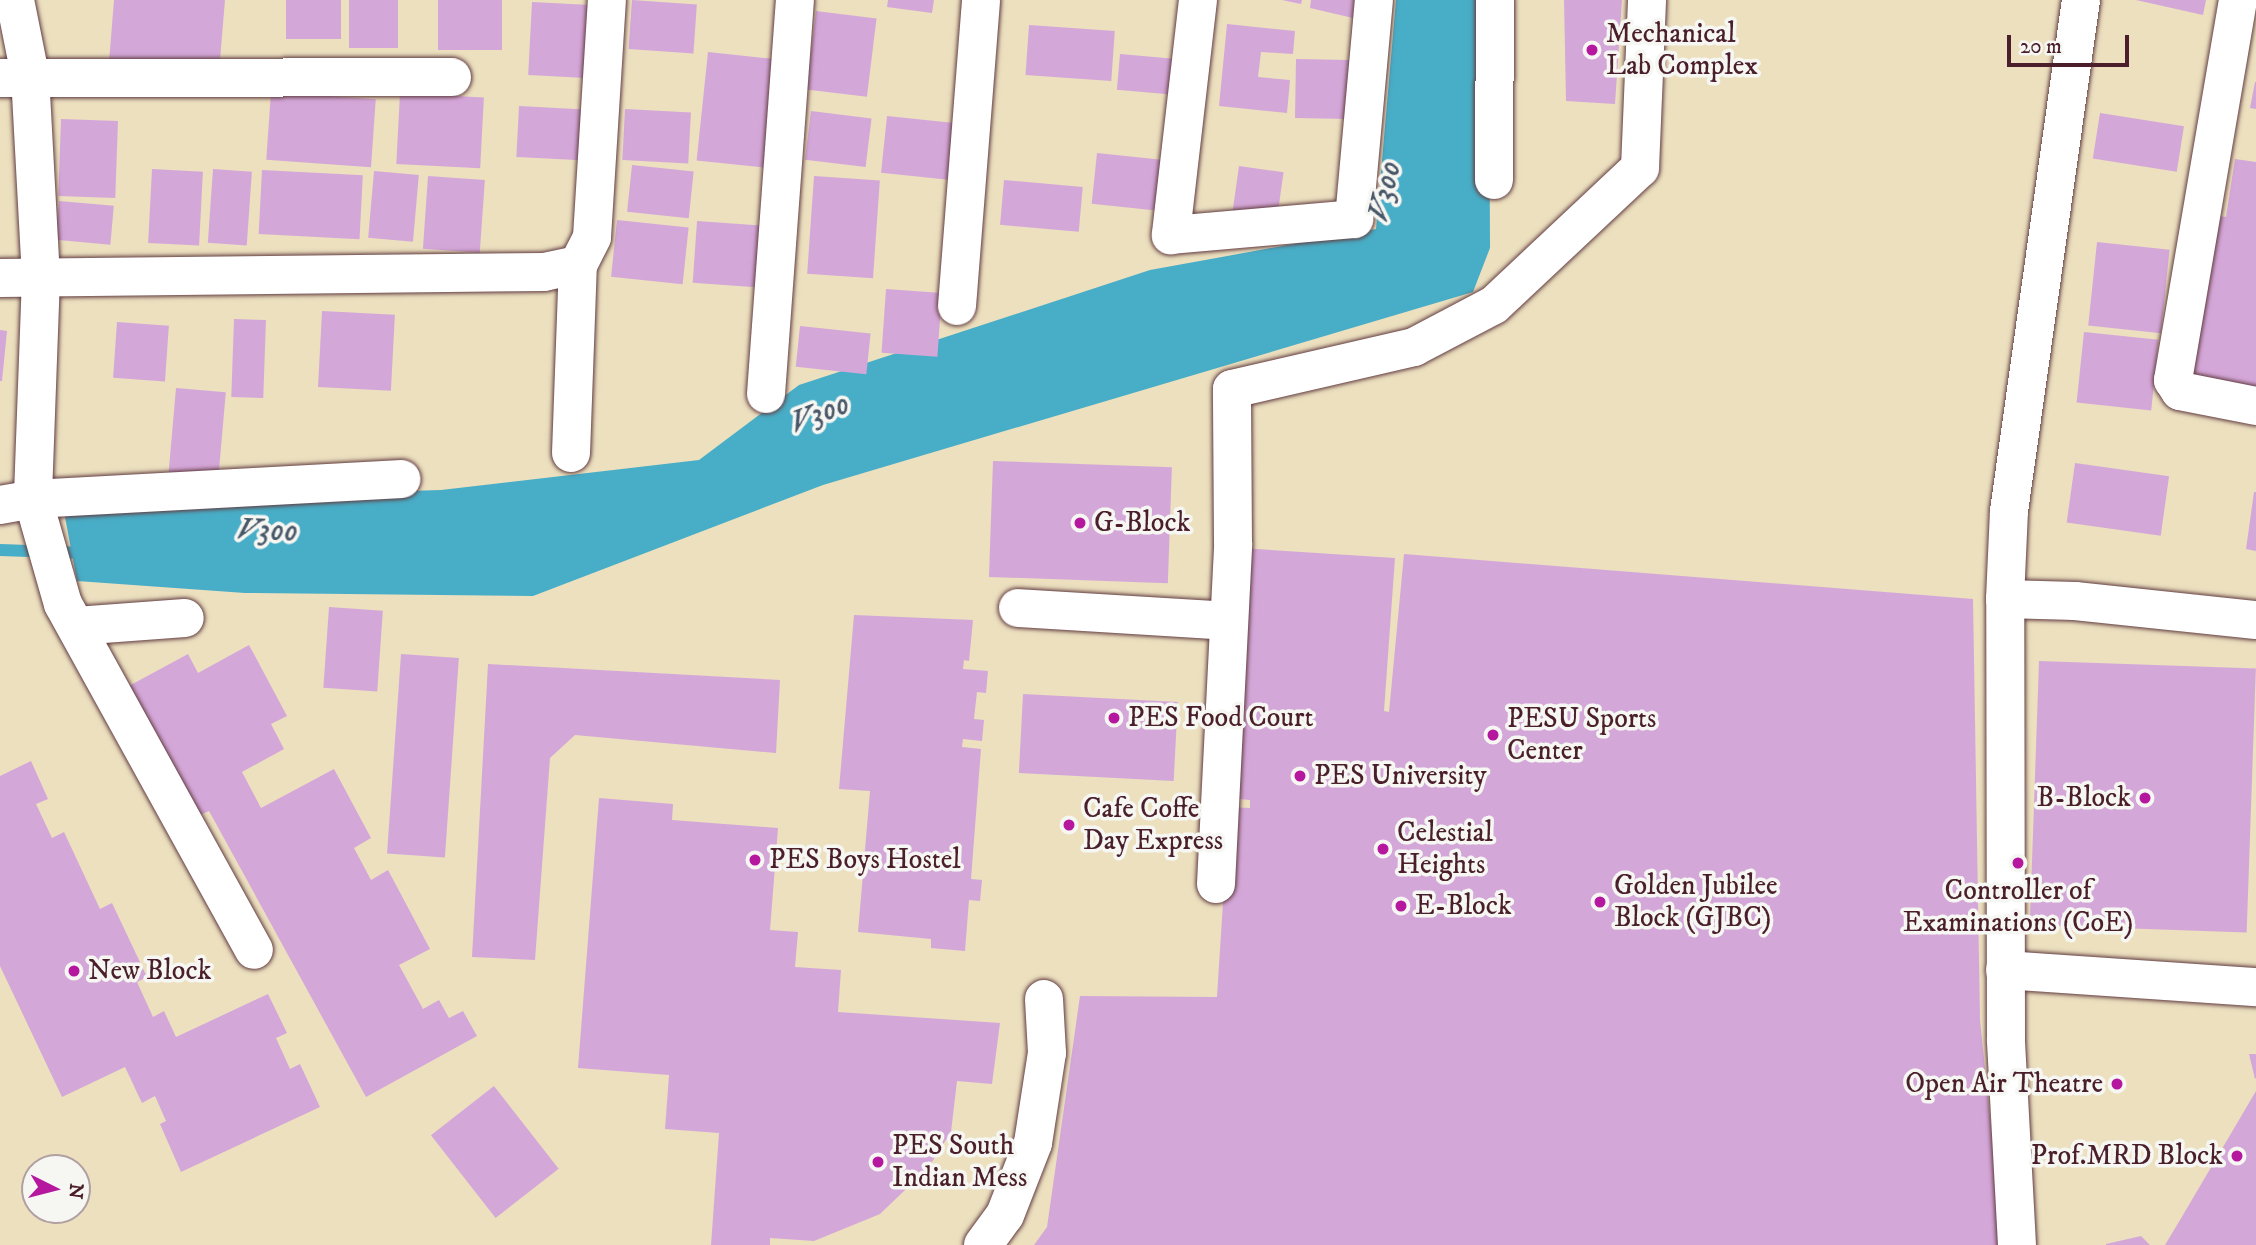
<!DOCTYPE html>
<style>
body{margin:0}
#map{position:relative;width:2256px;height:1245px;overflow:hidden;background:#ece0bf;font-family:"IM FELL DW Pica",serif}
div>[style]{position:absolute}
.water>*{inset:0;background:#48aec7}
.stream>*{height:12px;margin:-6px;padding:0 6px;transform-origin:6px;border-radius:6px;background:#48aec7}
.building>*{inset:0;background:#d4a7d9;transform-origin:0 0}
.roads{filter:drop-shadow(0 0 2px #623c41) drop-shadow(0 0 2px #623c41)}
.minor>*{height:38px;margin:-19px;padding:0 19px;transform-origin:19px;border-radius:19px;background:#fff}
.dots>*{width:19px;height:19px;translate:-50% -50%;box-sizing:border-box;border:4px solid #f6f6f2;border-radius:50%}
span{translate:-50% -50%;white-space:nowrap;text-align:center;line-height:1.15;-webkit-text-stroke:7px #f6f6f2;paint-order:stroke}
.poi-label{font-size:28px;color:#4a1f2b}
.left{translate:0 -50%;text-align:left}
.right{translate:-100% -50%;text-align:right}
.water-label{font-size:30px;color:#495869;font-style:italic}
.north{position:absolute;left:21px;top:1154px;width:70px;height:70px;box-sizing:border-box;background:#f6f6f2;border:2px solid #b1a0a2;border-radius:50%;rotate:96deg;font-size:19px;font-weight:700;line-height:28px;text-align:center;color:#4a1f2b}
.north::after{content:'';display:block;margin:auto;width:24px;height:32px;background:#b5179e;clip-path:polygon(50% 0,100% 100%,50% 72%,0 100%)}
.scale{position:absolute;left:2007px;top:35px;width:122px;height:32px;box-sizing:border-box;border:4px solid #4a1f2b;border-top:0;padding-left:9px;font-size:21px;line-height:24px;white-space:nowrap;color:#4a1f2b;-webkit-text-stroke:5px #f6f6f2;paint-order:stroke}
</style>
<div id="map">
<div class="water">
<div style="clip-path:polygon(1396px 0,1489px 0,1490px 248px,1473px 292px,823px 485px,533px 596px,245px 593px,77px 581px,62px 501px,441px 490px,699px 460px,799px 385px,1150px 270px,1376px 229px)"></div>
</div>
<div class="stream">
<div style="left:0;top:550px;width:87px;rotate:2deg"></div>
</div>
<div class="building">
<div style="clip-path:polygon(114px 0,225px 0,219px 72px,109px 62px)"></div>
<div style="left:286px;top:0;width:55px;height:39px"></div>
<div style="left:349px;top:0;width:49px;height:48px"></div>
<div style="left:438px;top:0;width:64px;height:50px"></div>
<div style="left:632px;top:0;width:65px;height:49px;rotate:4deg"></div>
<div style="clip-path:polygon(888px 0,934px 0,932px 13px,887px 7px)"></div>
<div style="clip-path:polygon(1282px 0,1302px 0,1301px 4px)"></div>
<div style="clip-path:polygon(1311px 0,1354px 0,1353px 18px,1310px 8px)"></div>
<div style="clip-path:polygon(1564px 0,1622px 0,1615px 104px,1566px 101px)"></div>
<div style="clip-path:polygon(2136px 0,2206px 0,2203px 15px)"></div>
<div style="left:532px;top:2px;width:63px;height:73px;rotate:3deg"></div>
<div style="left:816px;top:11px;width:61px;height:79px;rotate:7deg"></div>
<div style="clip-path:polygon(1227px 24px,1295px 31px,1293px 54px,1261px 52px,1258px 77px,1290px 80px,1287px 113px,1219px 106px)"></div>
<div style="left:1029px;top:25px;width:86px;height:50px;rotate:4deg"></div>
<div style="left:708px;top:52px;width:70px;height:109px;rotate:6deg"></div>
<div style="left:1120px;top:54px;width:60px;height:36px;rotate:5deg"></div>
<div style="left:1296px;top:59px;width:53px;height:59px;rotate:1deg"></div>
<div style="clip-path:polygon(2255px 82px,2256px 82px,2256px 109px,2250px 108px)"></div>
<div style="left:271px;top:92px;width:105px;height:68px;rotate:4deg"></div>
<div style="left:400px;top:93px;width:84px;height:71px;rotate:3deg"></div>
<div style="left:519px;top:106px;width:70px;height:51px;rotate:3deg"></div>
<div style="left:625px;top:109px;width:66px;height:51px;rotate:3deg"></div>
<div style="left:811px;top:111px;width:61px;height:49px;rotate:7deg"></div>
<div style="left:2100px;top:113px;width:85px;height:46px;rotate:9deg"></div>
<div style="left:887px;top:116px;width:70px;height:57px;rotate:6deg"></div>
<div style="left:61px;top:119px;width:57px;height:77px;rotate:2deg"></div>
<div style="left:1097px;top:153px;width:72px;height:51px;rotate:6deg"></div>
<div style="clip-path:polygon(2235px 159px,2256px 162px,2256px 387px,2189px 376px,2212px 215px,2226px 217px)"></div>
<div style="left:632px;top:165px;width:62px;height:47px;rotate:6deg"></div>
<div style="left:1239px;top:166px;width:45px;height:50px;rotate:8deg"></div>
<div style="left:152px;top:169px;width:51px;height:74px;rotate:3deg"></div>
<div style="left:213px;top:169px;width:39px;height:74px;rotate:4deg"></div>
<div style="left:262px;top:170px;width:101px;height:64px;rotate:3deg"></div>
<div style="left:374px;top:171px;width:45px;height:67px;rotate:5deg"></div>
<div style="left:428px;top:176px;width:57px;height:73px;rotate:4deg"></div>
<div style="left:814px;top:176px;width:66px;height:98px;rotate:4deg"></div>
<div style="left:1004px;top:180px;width:79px;height:45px;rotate:5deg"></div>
<div style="left:59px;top:201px;width:55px;height:39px;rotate:5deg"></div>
<div style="left:617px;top:220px;width:72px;height:57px;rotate:6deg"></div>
<div style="left:697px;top:221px;width:67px;height:62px;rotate:4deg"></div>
<div style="left:2097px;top:242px;width:73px;height:84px;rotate:6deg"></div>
<div style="left:886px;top:289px;width:56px;height:64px;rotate:4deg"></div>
<div style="left:322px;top:311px;width:73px;height:76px;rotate:3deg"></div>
<div style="left:234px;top:319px;width:32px;height:78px;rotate:2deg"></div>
<div style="left:117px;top:322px;width:52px;height:56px;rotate:4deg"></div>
<div style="left:800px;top:326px;width:71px;height:41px;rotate:6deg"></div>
<div style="clip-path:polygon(0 330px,7px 331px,2px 381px,0 381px)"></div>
<div style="left:2084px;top:332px;width:75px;height:71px;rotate:6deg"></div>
<div style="left:176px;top:388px;width:50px;height:88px;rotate:5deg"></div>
<div style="left:993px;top:461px;width:179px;height:116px;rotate:2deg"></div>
<div style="left:2075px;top:463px;width:95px;height:60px;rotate:8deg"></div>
<div style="clip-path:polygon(2254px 492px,2256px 492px,2256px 551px,2246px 549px)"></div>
<div style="clip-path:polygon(1241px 548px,1395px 558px,1384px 711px,1389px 712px,1404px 554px,1973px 599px,1980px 1020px,2003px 1245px,1034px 1245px,1047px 1227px,1080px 996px,1217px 997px,1229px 807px,1250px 808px,1250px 800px,1228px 798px)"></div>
<div style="left:329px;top:607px;width:54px;height:81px;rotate:4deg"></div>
<div style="clip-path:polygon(854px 615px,973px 620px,969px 661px,964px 660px,963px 669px,988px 671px,986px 693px,977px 692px,974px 719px,984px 720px,982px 741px,963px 739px,962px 747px,981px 749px,971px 879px,982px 880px,980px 901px,969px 900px,965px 951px,931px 948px,931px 939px,858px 932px,870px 791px,839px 789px)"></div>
<div style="clip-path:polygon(249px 645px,287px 716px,271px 724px,284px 749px,242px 772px,261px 808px,334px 769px,371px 838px,354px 848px,371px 880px,388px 870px,430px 949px,399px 965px,423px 1009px,439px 1000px,449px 1018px,463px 1011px,477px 1036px,366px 1097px,209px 811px,196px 817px,127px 687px,188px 654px,198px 673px)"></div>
<div style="left:401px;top:654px;width:58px;height:200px;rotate:4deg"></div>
<div style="left:2039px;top:661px;width:217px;height:264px;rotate:2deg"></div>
<div style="clip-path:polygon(488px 664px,780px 680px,776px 753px,575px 735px,550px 758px,535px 960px,472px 957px)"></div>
<div style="left:1023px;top:694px;width:155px;height:79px;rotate:3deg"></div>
<div style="clip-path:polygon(31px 761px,48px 799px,36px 804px,52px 838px,64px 832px,100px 909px,112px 903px,147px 977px,137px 982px,153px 1017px,164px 1011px,176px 1037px,268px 994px,287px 1033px,276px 1038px,290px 1069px,300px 1064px,320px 1107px,181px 1172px,160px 1124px,166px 1121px,155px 1096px,142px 1103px,125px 1067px,62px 1097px,0 966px,0 776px)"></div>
<div style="clip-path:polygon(599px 798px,673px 804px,672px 820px,778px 828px,770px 930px,798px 932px,795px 967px,841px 970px,838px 1012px,1000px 1023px,992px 1084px,957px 1081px,951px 1132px,928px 1168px,880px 1214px,814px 1241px,770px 1238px,770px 1245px,711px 1245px,719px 1133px,665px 1129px,669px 1075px,578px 1068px)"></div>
<div style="clip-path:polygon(2249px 1054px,2256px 1054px,2256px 1078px,2255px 1079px)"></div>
<div style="left:494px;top:1086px;width:105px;height:80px;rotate:52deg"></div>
<div style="clip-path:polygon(2256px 1091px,2256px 1245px,2165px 1245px,2180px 1220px)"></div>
<div style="clip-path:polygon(2141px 1236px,2150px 1245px,2106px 1245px,2106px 1244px)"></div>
</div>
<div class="roads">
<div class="minor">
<div style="left:15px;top:0;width:76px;rotate:78.7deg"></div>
<div style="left:30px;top:75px;width:202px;rotate:86.9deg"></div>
<div style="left:41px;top:277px;width:222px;rotate:92.1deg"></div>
<div style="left:33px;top:499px;width:109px;rotate:74.1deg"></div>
<div style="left:63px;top:604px;width:395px;rotate:61.1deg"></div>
<div style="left:1198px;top:0;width:237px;rotate:96.6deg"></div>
<div style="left:1171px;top:235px;width:184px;rotate:-5deg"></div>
<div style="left:1354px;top:219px;width:220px;rotate:-84.8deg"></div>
<div style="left:2238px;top:0;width:386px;rotate:99.7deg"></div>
<div style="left:2173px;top:380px;width:13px;rotate:58deg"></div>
<div style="left:2180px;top:391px;width:77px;rotate:11.2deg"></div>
<div style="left:0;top:78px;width:452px;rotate:-0.1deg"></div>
<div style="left:1494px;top:180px;width:180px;rotate:-89.7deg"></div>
<div style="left:0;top:278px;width:544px;rotate:-0.63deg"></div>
<div style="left:544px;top:272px;width:35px;rotate:-12deg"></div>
<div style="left:578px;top:265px;width:31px;rotate:-63deg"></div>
<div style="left:592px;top:237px;width:237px;rotate:-86.4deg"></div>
<div style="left:957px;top:306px;width:307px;rotate:-85.5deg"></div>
<div style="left:766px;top:394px;width:395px;rotate:-85.8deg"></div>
<div style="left:571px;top:453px;width:188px;rotate:-87.9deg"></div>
<div style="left:0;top:505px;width:34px;rotate:-10deg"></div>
<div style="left:33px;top:499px;width:369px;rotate:-3.1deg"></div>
<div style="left:2005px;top:599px;width:70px;rotate:1.6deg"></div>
<div style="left:2075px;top:601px;width:182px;rotate:6deg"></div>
<div style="left:1018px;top:608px;width:210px;rotate:3.5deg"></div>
<div style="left:76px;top:626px;width:109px;rotate:-4.2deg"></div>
<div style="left:1216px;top:884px;width:341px;rotate:-87.1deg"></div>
<div style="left:1233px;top:543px;width:154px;rotate:-90.4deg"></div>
<div style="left:1232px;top:389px;width:187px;rotate:-13deg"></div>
<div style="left:1414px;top:347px;width:90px;rotate:-27.7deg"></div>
<div style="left:1494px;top:305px;width:200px;rotate:-43.2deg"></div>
<div style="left:1640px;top:168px;width:168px;rotate:-87.6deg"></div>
<div style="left:2005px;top:970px;width:252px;rotate:3.9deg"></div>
<div style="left:983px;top:1245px;width:37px;rotate:-54deg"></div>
<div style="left:1005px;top:1215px;width:77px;rotate:-68.7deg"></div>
<div style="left:1033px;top:1143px;width:91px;rotate:-81.2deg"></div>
<div style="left:1047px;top:1053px;width:54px;rotate:-93.2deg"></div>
<div style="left:2017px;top:1245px;width:206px;rotate:-93.1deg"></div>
<div style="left:2006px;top:1039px;width:440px;rotate:-90.1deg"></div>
<div style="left:2005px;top:599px;width:88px;rotate:-87.4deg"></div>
<div style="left:2009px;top:511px;width:516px;rotate:-81.98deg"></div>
</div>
</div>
<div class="dots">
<div style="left:1592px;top:50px;background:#b5179e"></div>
<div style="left:1080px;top:523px;background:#b5179e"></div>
<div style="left:1114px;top:718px;background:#b5179e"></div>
<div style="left:1493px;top:735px;background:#b5179e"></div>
<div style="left:1300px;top:776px;background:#b5179e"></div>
<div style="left:2145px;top:798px;background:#b5179e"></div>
<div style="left:1069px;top:825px;background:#b5179e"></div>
<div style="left:1383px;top:849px;background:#b5179e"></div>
<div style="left:755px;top:860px;background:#b5179e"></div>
<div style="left:2018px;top:863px;background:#b5179e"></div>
<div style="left:1600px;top:902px;background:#b5179e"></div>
<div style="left:1401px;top:906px;background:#b5179e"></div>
<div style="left:74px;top:971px;background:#b5179e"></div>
<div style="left:2117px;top:1084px;background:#b5179e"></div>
<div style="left:2237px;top:1156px;background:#b5179e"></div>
<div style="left:878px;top:1162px;background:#b5179e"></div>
</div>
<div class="poi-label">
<span class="left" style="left:1606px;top:50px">Mechanical<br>Lab Complex</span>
<span class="left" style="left:1094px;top:523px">G-Block</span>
<span class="left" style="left:1128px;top:718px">PES Food Court</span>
<span class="left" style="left:1507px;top:735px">PESU Sports<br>Center</span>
<span class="left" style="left:1314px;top:776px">PES University</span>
<span class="right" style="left:2131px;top:798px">B-Block</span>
<span class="left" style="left:1083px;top:825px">Cafe Coffe<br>Day Express</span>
<span class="left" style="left:1397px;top:849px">Celestial<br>Heights</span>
<span class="left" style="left:769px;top:860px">PES Boys Hostel</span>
<span class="left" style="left:1614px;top:902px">Golden Jubilee<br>Block (GJBC)</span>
<span style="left:2018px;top:907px">Controller of<br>Examinations (CoE)</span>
<span class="left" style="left:1415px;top:906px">E-Block</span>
<span class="left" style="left:88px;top:971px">New Block</span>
<span class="right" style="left:2103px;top:1084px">Open Air Theatre</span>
<span class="left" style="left:892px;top:1162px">PES South<br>Indian Mess</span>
<span class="right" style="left:2223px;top:1156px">Prof.MRD Block</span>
</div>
<div class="water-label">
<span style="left:1386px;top:192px;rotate:-77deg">V300</span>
<span style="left:820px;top:415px;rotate:-21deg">V300</span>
<span style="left:267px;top:532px;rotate:2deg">V300</span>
</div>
<div class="north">N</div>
<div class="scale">20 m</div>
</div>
